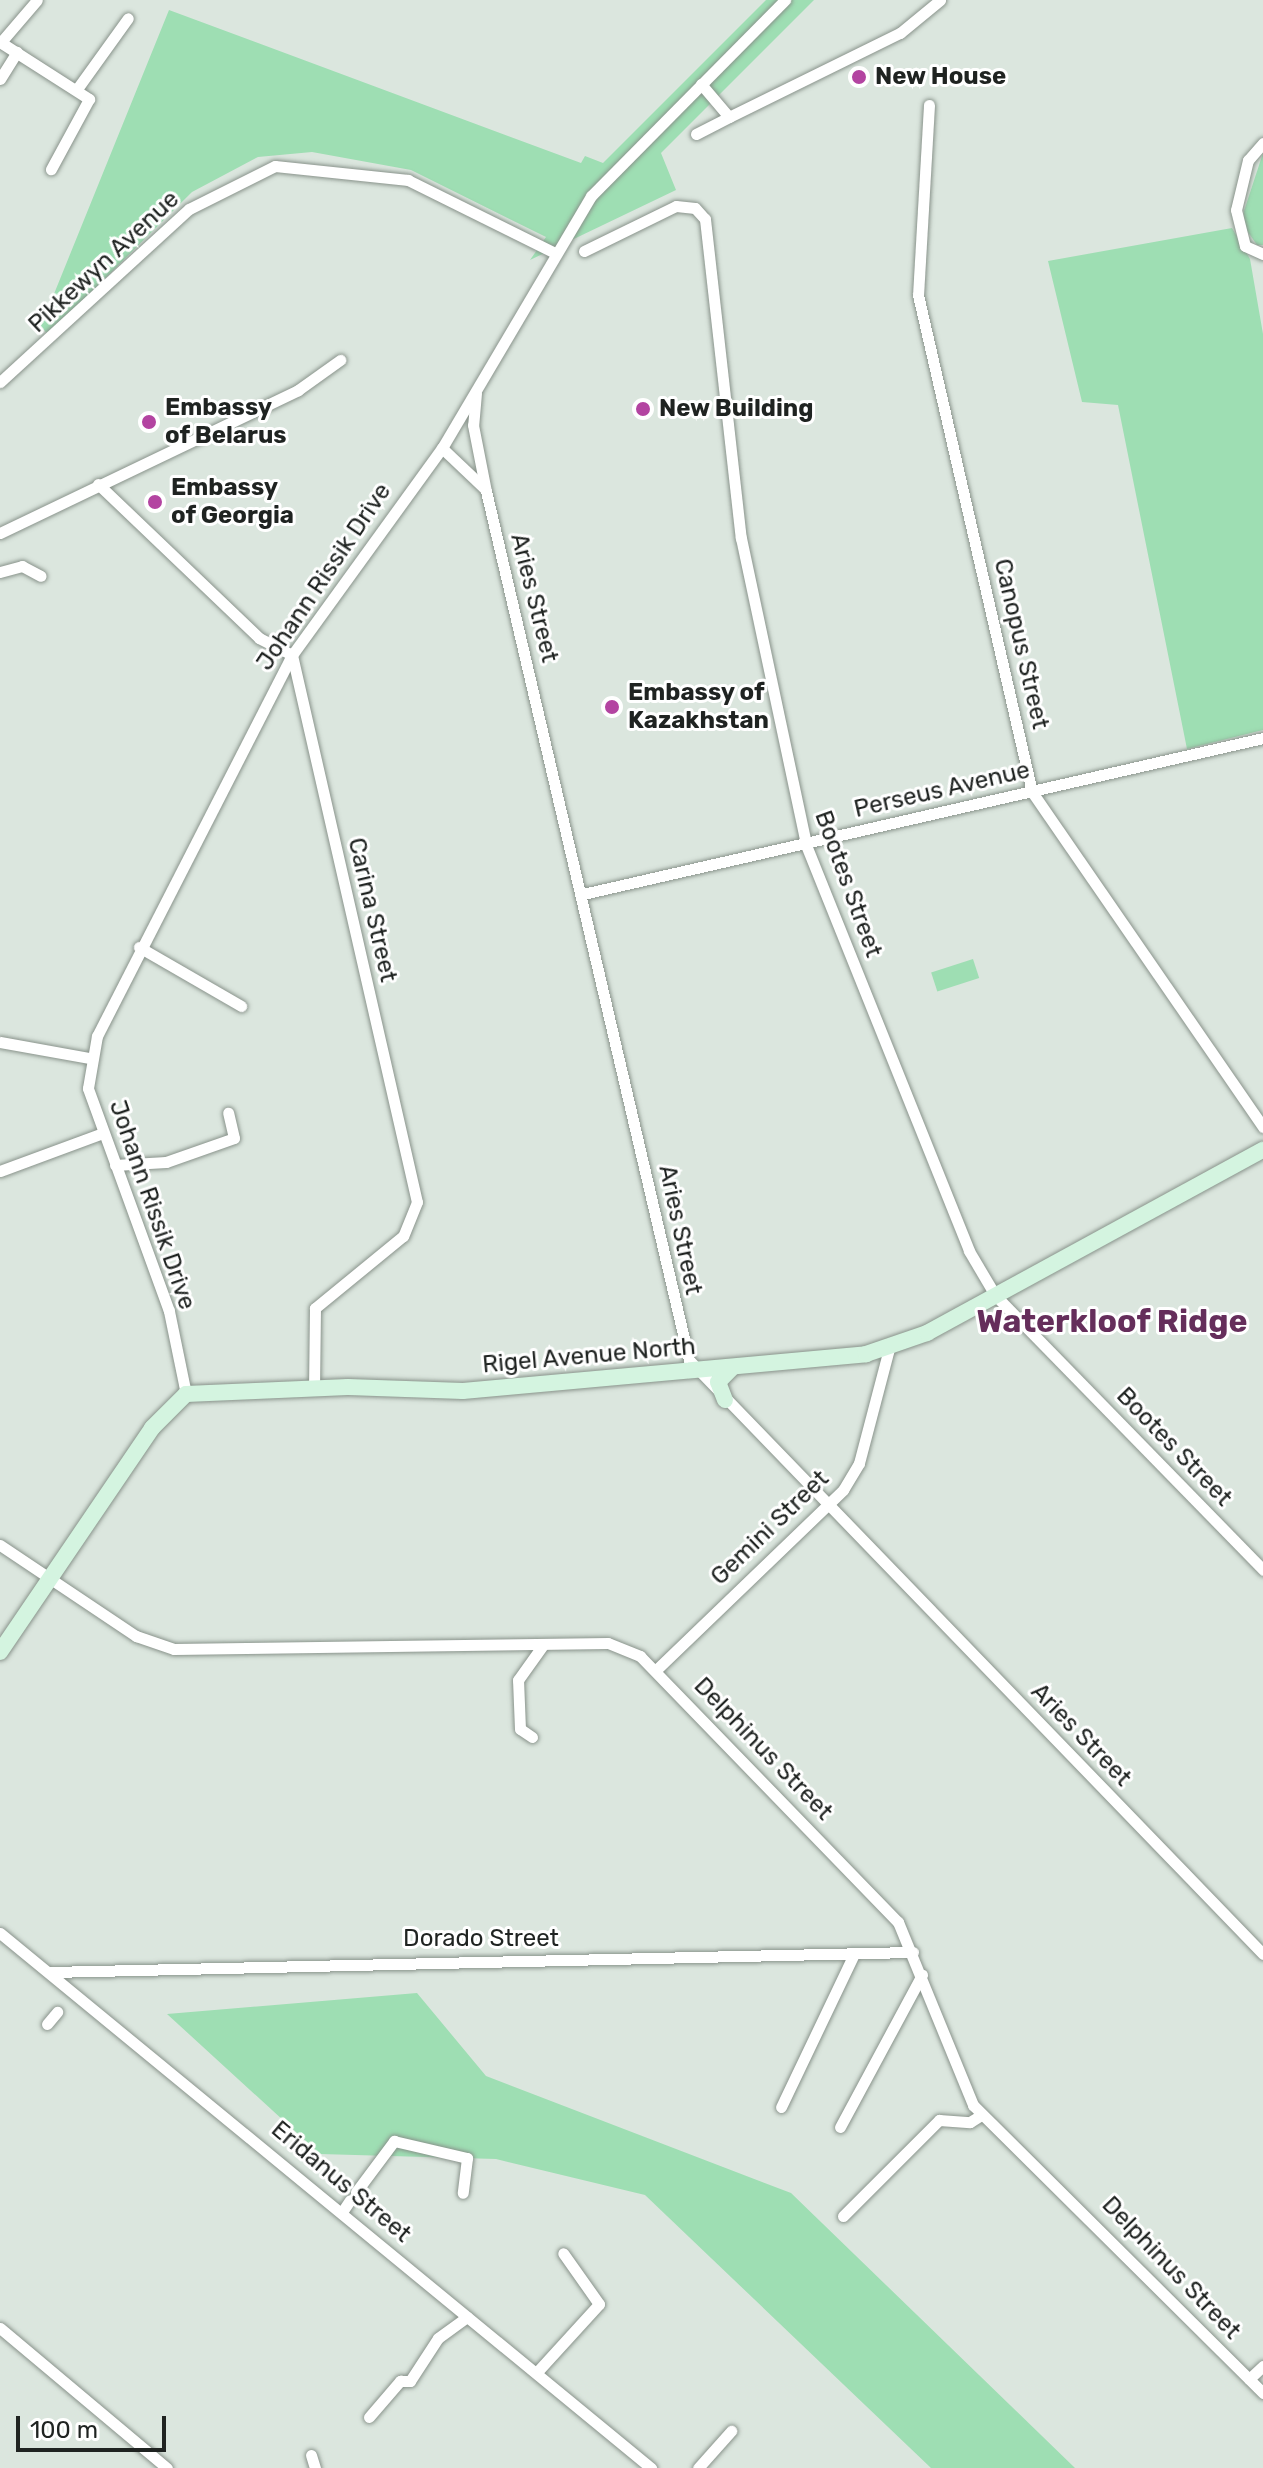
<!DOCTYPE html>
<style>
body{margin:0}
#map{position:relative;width:1263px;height:2468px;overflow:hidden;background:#dbe6de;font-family:Rubik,sans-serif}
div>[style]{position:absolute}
.green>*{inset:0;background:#9edeb3;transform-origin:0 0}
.roads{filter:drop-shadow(0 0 2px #89938b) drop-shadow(0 0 2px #89938b)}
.street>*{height:11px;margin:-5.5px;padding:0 5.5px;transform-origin:5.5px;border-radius:5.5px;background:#fff}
.secondary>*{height:16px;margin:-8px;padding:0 8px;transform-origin:8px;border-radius:8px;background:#d4f4e0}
.dots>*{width:22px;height:22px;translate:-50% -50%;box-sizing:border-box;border:4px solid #fff;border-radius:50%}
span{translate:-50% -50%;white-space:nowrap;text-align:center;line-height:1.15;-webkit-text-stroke:6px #fff;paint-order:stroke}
.poi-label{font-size:24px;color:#1f2321;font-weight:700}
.left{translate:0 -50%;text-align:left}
.street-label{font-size:24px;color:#1f2321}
.district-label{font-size:32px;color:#652e5b;font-weight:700}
.scale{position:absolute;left:16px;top:2416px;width:150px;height:36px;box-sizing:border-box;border:4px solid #1f2321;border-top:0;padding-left:10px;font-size:24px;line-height:28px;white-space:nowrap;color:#1f2321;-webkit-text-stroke:6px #fff;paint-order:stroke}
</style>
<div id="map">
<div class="green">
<div style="clip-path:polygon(766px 0,814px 0,661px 153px,676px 190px,530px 260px,546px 237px,411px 170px,312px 152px,258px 157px,192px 192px,48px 335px,41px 326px,169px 10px,581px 163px,585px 156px,603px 163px)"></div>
<div style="clip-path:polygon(1263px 153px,1263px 245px,1257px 245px,1243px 225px,1244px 211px)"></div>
<div style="clip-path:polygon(1232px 228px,1250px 259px,1263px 334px,1263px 730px,1187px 749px,1118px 405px,1082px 402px,1048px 261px)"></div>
<div style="left:973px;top:959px;width:20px;height:44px;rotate:72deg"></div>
<div style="clip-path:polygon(417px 1993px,486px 2076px,791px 2193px,1075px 2468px,931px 2468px,645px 2195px,496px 2159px,320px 2154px,167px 2014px)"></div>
</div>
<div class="roads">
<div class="street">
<div style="left:0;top:42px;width:106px;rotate:32.6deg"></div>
<div style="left:89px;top:99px;width:80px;rotate:118.5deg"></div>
<div style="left:1px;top:42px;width:55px;rotate:-49.4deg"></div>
<div style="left:0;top:79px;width:32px;rotate:-58deg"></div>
<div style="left:701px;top:84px;width:43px;rotate:49.7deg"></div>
<div style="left:729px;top:117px;width:191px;rotate:-26.2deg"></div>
<div style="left:900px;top:33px;width:52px;rotate:-39.5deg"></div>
<div style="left:77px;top:89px;width:87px;rotate:-54.3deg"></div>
<div style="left:929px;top:105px;width:190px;rotate:93.3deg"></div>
<div style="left:918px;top:295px;width:510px;rotate:77.08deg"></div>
<div style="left:1032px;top:792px;width:407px;rotate:55.4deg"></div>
<div style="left:696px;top:134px;width:37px;rotate:-27deg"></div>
<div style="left:1263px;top:143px;width:23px;rotate:131deg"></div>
<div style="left:1248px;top:160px;width:51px;rotate:103.5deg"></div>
<div style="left:1236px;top:210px;width:37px;rotate:76deg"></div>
<div style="left:1245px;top:246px;width:20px;rotate:24deg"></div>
<div style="left:584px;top:251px;width:102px;rotate:-26.1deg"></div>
<div style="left:676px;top:206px;width:19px;rotate:6deg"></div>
<div style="left:695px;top:208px;width:15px;rotate:48deg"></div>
<div style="left:705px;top:219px;width:321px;rotate:83.6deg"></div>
<div style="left:741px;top:538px;width:314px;rotate:78deg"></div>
<div style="left:806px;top:845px;width:437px;rotate:68.1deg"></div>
<div style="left:969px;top:1251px;width:51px;rotate:59.4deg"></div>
<div style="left:995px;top:1295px;width:384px;rotate:45.7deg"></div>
<div style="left:0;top:382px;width:256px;rotate:-42.5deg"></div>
<div style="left:189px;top:209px;width:96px;rotate:-26.6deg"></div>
<div style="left:275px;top:166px;width:134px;rotate:6deg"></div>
<div style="left:408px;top:180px;width:164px;rotate:26.4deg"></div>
<div style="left:476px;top:393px;width:32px;rotate:95deg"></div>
<div style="left:473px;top:425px;width:67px;rotate:78.9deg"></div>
<div style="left:486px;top:491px;width:892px;rotate:76.85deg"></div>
<div style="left:689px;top:1360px;width:826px;rotate:45.98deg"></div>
<div style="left:442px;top:448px;width:57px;rotate:43.6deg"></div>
<div style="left:98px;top:484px;width:223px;rotate:43.7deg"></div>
<div style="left:259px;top:638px;width:37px;rotate:27deg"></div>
<div style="left:292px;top:655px;width:561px;rotate:77.13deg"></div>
<div style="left:417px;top:1202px;width:37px;rotate:112deg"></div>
<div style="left:403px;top:1236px;width:114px;rotate:140.7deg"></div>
<div style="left:315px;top:1308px;width:79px;rotate:90.7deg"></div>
<div style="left:0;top:533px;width:331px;rotate:-25.6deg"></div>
<div style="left:298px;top:390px;width:52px;rotate:-35.5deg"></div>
<div style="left:0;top:572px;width:23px;rotate:-15deg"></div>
<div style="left:22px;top:566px;width:21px;rotate:28deg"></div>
<div style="left:583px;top:894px;width:698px;rotate:-12.92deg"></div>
<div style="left:139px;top:947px;width:118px;rotate:30deg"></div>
<div style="left:0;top:1042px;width:90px;rotate:10.2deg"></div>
<div style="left:115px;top:1165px;width:51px;rotate:-3.4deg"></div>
<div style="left:166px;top:1162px;width:72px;rotate:-19.4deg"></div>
<div style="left:234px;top:1138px;width:26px;rotate:-103deg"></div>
<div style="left:0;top:1171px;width:110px;rotate:-20.3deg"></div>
<div style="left:186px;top:1394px;width:85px;rotate:-101.6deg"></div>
<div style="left:169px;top:1311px;width:237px;rotate:-110deg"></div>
<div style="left:88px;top:1088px;width:53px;rotate:-80.2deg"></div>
<div style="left:97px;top:1036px;width:428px;rotate:-62.9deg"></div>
<div style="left:292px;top:655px;width:256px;rotate:-54.1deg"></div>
<div style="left:442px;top:448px;width:293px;rotate:-59.4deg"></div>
<div style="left:591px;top:196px;width:276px;rotate:-45.3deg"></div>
<div style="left:0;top:1545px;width:164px;rotate:33.8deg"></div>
<div style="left:136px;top:1636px;width:40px;rotate:18.9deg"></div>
<div style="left:174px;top:1649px;width:434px;rotate:-0.8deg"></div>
<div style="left:608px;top:1643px;width:35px;rotate:22deg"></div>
<div style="left:640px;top:1656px;width:371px;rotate:45.9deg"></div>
<div style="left:898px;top:1922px;width:198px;rotate:67.7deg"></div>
<div style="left:973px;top:2105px;width:409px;rotate:44.8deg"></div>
<div style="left:656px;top:1670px;width:260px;rotate:-43.9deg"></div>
<div style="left:843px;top:1490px;width:31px;rotate:-59deg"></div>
<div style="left:859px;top:1463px;width:118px;rotate:-75.3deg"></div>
<div style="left:532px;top:1737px;width:14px;rotate:-146deg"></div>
<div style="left:520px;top:1729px;width:49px;rotate:-92.3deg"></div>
<div style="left:518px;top:1680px;width:43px;rotate:-54.5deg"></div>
<div style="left:0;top:1933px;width:843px;rotate:39.41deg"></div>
<div style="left:50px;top:1972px;width:863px;rotate:-1.33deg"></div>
<div style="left:47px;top:2024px;width:16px;rotate:-50deg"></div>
<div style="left:781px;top:2107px;width:170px;rotate:-64.5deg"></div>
<div style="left:840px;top:2127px;width:173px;rotate:-61.7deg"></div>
<div style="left:356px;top:2192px;width:64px;rotate:-53.3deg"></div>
<div style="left:394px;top:2141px;width:75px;rotate:13.1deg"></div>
<div style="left:467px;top:2158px;width:35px;rotate:97deg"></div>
<div style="left:342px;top:2212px;width:14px;rotate:-56deg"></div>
<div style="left:843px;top:2216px;width:136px;rotate:-45deg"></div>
<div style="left:939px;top:2120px;width:31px;rotate:4deg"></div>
<div style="left:970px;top:2122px;width:13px;rotate:-32deg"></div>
<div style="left:0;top:2328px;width:218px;rotate:40deg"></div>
<div style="left:537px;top:2372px;width:92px;rotate:-47.6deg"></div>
<div style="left:599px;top:2304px;width:62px;rotate:-125.2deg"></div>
<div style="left:1249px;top:2379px;width:19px;rotate:-43deg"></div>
<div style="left:369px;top:2417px;width:48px;rotate:-49.3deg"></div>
<div style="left:400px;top:2381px;width:10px"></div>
<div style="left:410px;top:2381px;width:51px;rotate:-56.9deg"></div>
<div style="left:438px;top:2338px;width:36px;rotate:-36deg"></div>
<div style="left:311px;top:2455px;width:14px;rotate:73deg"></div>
<div style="left:698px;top:2468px;width:50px;rotate:-48.3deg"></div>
</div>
<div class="secondary">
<div style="left:725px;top:1400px;width:19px;rotate:-111deg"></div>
<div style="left:718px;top:1382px;width:21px;rotate:-45deg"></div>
<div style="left:0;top:1652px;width:271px;rotate:-55.8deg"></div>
<div style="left:152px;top:1428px;width:48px;rotate:-45deg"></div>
<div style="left:186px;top:1394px;width:162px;rotate:-2.5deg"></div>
<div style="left:348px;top:1387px;width:115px;rotate:2deg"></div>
<div style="left:463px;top:1391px;width:405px;rotate:-5.2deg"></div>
<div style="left:866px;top:1354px;width:65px;rotate:-19deg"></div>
<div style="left:927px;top:1333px;width:383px;rotate:-28.6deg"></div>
</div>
</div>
<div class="dots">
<div style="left:859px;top:77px;background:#b344a1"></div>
<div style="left:643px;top:409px;background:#b344a1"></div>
<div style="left:149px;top:422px;background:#b344a1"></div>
<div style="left:155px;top:502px;background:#b344a1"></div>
<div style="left:612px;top:707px;background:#b344a1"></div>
</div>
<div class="poi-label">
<span class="left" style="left:875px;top:77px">New House</span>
<span class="left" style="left:165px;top:422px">Embassy<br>of Belarus</span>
<span class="left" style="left:659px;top:409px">New Building</span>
<span class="left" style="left:171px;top:502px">Embassy<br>of Georgia</span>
<span class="left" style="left:628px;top:707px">Embassy of<br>Kazakhstan</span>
</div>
<div class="street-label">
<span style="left:104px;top:262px;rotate:-43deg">Pikkewyn Avenue</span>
<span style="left:324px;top:577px;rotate:-56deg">Johann Rissik Drive</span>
<span style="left:534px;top:598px;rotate:76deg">Aries Street</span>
<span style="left:1021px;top:644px;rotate:77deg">Canopus Street</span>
<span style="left:942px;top:790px;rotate:-13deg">Perseus Avenue</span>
<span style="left:848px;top:884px;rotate:70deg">Bootes Street</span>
<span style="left:372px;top:910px;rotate:77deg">Carina Street</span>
<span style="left:152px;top:1205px;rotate:71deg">Johann Rissik Drive</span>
<span style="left:680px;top:1230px;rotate:78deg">Aries Street</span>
<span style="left:589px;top:1356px;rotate:-5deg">Rigel Avenue North</span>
<span style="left:1174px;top:1447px;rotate:46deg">Bootes Street</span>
<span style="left:770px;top:1528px;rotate:-44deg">Gemini Street</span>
<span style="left:1081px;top:1735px;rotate:46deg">Aries Street</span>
<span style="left:763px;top:1749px;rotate:46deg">Delphinus Street</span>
<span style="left:481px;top:1939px">Dorado Street</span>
<span style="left:341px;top:2182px;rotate:40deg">Eridanus Street</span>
<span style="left:1171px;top:2268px;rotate:46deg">Delphinus Street</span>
</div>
<div class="district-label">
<span style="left:1112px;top:1321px">Waterkloof Ridge</span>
</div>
<div class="scale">100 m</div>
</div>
